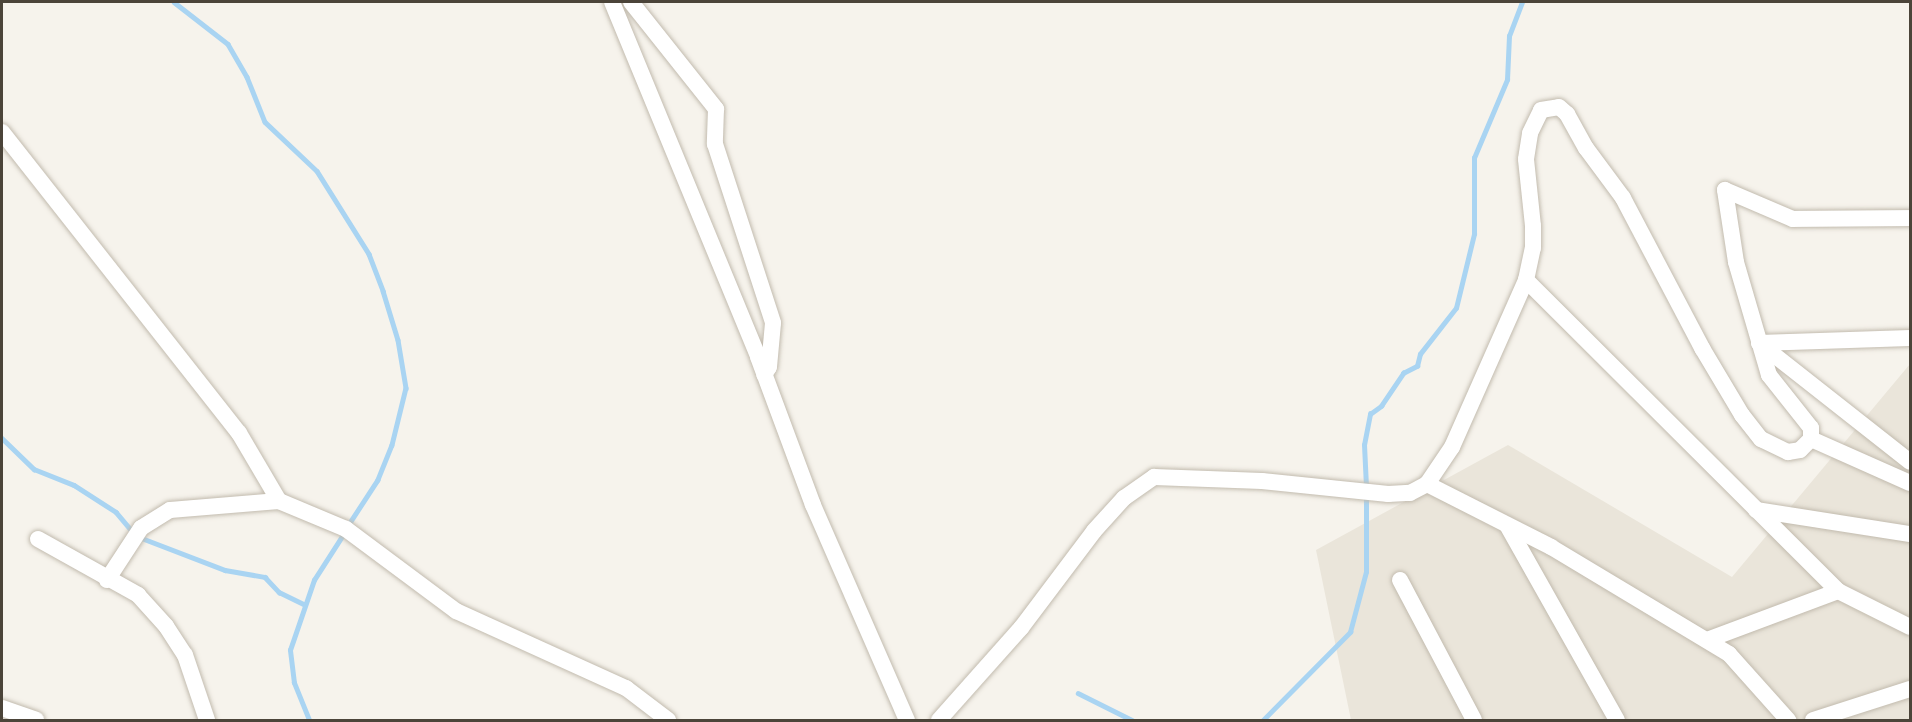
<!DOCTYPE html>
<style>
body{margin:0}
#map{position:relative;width:1912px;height:722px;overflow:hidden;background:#f6f3ec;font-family:Arial,sans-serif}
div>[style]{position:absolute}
.residential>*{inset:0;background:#eae5da}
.stream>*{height:4.5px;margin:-2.25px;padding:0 2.25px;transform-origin:2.25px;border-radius:2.25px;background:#a9d4f2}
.roads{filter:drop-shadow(0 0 2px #c2bbae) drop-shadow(0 0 2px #c2bbae)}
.minor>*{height:16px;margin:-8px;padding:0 8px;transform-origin:8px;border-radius:8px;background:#fff}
span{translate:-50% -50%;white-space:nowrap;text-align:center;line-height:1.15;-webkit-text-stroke:4.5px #fff;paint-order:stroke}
.frame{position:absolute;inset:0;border:3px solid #4b4439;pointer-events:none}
</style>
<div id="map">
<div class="residential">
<div style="clip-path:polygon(1910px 364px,1910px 720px,1351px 720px,1316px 550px,1508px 445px,1732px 577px)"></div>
</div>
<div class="stream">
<div style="left:174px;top:2px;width:68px;rotate:37.9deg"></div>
<div style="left:228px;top:44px;width:38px;rotate:60deg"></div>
<div style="left:247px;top:77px;width:48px;rotate:68.2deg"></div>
<div style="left:265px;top:122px;width:71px;rotate:43.3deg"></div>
<div style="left:317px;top:171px;width:98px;rotate:57.9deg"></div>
<div style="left:369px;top:254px;width:40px;rotate:69deg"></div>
<div style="left:383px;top:291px;width:51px;rotate:73deg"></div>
<div style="left:398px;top:340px;width:49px;rotate:80.5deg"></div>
<div style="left:406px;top:388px;width:59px;rotate:103.8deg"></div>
<div style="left:392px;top:445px;width:38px;rotate:112deg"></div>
<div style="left:378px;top:480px;width:55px;rotate:123.1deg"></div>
<div style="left:2px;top:438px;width:45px;rotate:44.1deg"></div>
<div style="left:34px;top:469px;width:43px;rotate:21.8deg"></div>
<div style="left:74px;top:485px;width:50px;rotate:32.7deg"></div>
<div style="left:116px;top:512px;width:26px;rotate:50deg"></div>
<div style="left:1366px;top:487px;width:42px;rotate:-92.7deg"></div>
<div style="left:1364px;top:445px;width:32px;rotate:-79deg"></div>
<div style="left:1370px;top:414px;width:14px;rotate:-36deg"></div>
<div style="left:1381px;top:406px;width:40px;rotate:-56deg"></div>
<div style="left:1403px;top:373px;width:16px;rotate:-27deg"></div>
<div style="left:1417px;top:366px;width:12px;rotate:-76deg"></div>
<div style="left:1420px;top:354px;width:58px;rotate:-52deg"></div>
<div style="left:1456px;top:308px;width:76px;rotate:-76.3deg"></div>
<div style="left:1474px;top:234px;width:76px;rotate:-90deg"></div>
<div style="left:1474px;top:158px;width:85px;rotate:-67.1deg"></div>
<div style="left:1507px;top:80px;width:44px;rotate:-87.4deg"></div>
<div style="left:1509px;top:36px;width:36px;rotate:-69deg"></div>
<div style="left:139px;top:537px;width:92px;rotate:21deg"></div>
<div style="left:225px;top:570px;width:41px;rotate:9.9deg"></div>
<div style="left:265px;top:577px;width:21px;rotate:47deg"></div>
<div style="left:279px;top:592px;width:28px;rotate:26deg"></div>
<div style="left:1078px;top:693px;width:60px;rotate:26.6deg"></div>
<div style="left:309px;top:720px;width:40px;rotate:-112deg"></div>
<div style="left:294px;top:683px;width:33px;rotate:-97deg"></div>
<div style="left:290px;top:650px;width:74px;rotate:-71.1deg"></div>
<div style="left:314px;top:580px;width:56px;rotate:-57.4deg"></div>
<div style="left:1263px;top:720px;width:124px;rotate:-45.3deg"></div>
<div style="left:1350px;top:632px;width:62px;rotate:-75.1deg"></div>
<div style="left:1366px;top:572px;width:76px;rotate:-90deg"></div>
</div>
<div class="roads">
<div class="minor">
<div style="left:612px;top:2px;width:384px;rotate:67.6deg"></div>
<div style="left:758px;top:357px;width:158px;rotate:69.6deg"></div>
<div style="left:813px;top:505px;width:235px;rotate:66.4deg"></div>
<div style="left:631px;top:2px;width:137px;rotate:51.5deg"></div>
<div style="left:716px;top:109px;width:35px;rotate:92deg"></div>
<div style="left:715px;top:144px;width:188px;rotate:72deg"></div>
<div style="left:773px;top:323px;width:44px;rotate:95.2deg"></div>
<div style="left:769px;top:367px;width:9px;rotate:122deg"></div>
<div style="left:2px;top:132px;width:383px;rotate:51.8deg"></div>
<div style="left:239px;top:433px;width:79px;rotate:59.5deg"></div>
<div style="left:1526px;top:280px;width:441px;rotate:44.9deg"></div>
<div style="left:1838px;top:591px;width:80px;rotate:26.6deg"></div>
<div style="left:1759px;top:343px;width:192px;rotate:38.2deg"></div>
<div style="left:1759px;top:343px;width:151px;rotate:-1.9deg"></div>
<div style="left:1811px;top:439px;width:108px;rotate:24deg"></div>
<div style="left:1427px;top:484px;width:139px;rotate:26.9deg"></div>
<div style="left:1551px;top:547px;width:208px;rotate:31deg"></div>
<div style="left:1729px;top:654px;width:89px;rotate:48.2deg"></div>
<div style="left:1756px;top:510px;width:156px;rotate:8.9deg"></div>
<div style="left:1507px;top:525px;width:224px;rotate:60.6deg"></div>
<div style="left:38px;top:539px;width:115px;rotate:29.2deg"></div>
<div style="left:138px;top:595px;width:42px;rotate:47.9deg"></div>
<div style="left:166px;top:626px;width:35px;rotate:57deg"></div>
<div style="left:185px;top:655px;width:69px;rotate:71.3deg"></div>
<div style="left:107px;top:580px;width:62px;rotate:-56.8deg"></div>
<div style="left:141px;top:528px;width:34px;rotate:-32deg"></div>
<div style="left:170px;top:510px;width:109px;rotate:-4.7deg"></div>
<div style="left:279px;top:501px;width:73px;rotate:22.7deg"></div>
<div style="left:346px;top:529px;width:137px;rotate:36.7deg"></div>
<div style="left:456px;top:611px;width:187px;rotate:24.4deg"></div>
<div style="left:626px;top:688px;width:53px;rotate:37.3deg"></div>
<div style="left:1400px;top:580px;width:158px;rotate:62.1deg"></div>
<div style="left:1707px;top:640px;width:140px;rotate:-20.5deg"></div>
<div style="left:2px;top:708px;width:36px;rotate:19deg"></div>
<div style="left:939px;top:720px;width:123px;rotate:-48.3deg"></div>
<div style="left:1021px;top:628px;width:121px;rotate:-53deg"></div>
<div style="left:1094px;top:531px;width:45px;rotate:-47.7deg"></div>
<div style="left:1124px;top:498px;width:37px;rotate:-35deg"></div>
<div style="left:1154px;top:477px;width:108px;rotate:2.1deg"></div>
<div style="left:1262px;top:481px;width:127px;rotate:5.9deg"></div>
<div style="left:1388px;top:494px;width:22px;rotate:-3deg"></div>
<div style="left:1410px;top:493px;width:19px;rotate:-28deg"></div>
<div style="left:1427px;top:484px;width:45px;rotate:-56deg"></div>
<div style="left:1452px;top:447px;width:183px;rotate:-66.1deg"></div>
<div style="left:1526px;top:280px;width:33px;rotate:-78deg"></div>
<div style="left:1533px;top:248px;width:22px;rotate:-90deg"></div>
<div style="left:1533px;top:226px;width:67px;rotate:-96deg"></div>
<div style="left:1526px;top:159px;width:26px;rotate:-81deg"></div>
<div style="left:1530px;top:133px;width:25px;rotate:-64deg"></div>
<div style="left:1541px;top:110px;width:18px;rotate:-9deg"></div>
<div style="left:1559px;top:107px;width:11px;rotate:41deg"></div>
<div style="left:1567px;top:114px;width:39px;rotate:61deg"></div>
<div style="left:1586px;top:148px;width:62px;rotate:53.5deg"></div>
<div style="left:1623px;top:198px;width:170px;rotate:62.2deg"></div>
<div style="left:1702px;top:348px;width:78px;rotate:59.2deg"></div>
<div style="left:1742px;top:415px;width:31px;rotate:52deg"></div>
<div style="left:1761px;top:439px;width:30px;rotate:26deg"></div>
<div style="left:1788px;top:452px;width:12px;rotate:-9deg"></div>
<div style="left:1800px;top:450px;width:16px;rotate:-45deg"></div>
<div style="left:1811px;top:439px;width:11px;rotate:-90deg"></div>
<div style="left:1811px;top:428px;width:68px;rotate:-128.4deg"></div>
<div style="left:1769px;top:375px;width:118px;rotate:-106.3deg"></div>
<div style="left:1736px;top:262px;width:73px;rotate:-98.7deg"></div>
<div style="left:1725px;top:190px;width:74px;rotate:23.1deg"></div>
<div style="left:1793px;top:219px;width:117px;rotate:-0.5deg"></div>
<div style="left:1813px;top:720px;width:102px;rotate:-17.7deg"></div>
</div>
</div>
<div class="frame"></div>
</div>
